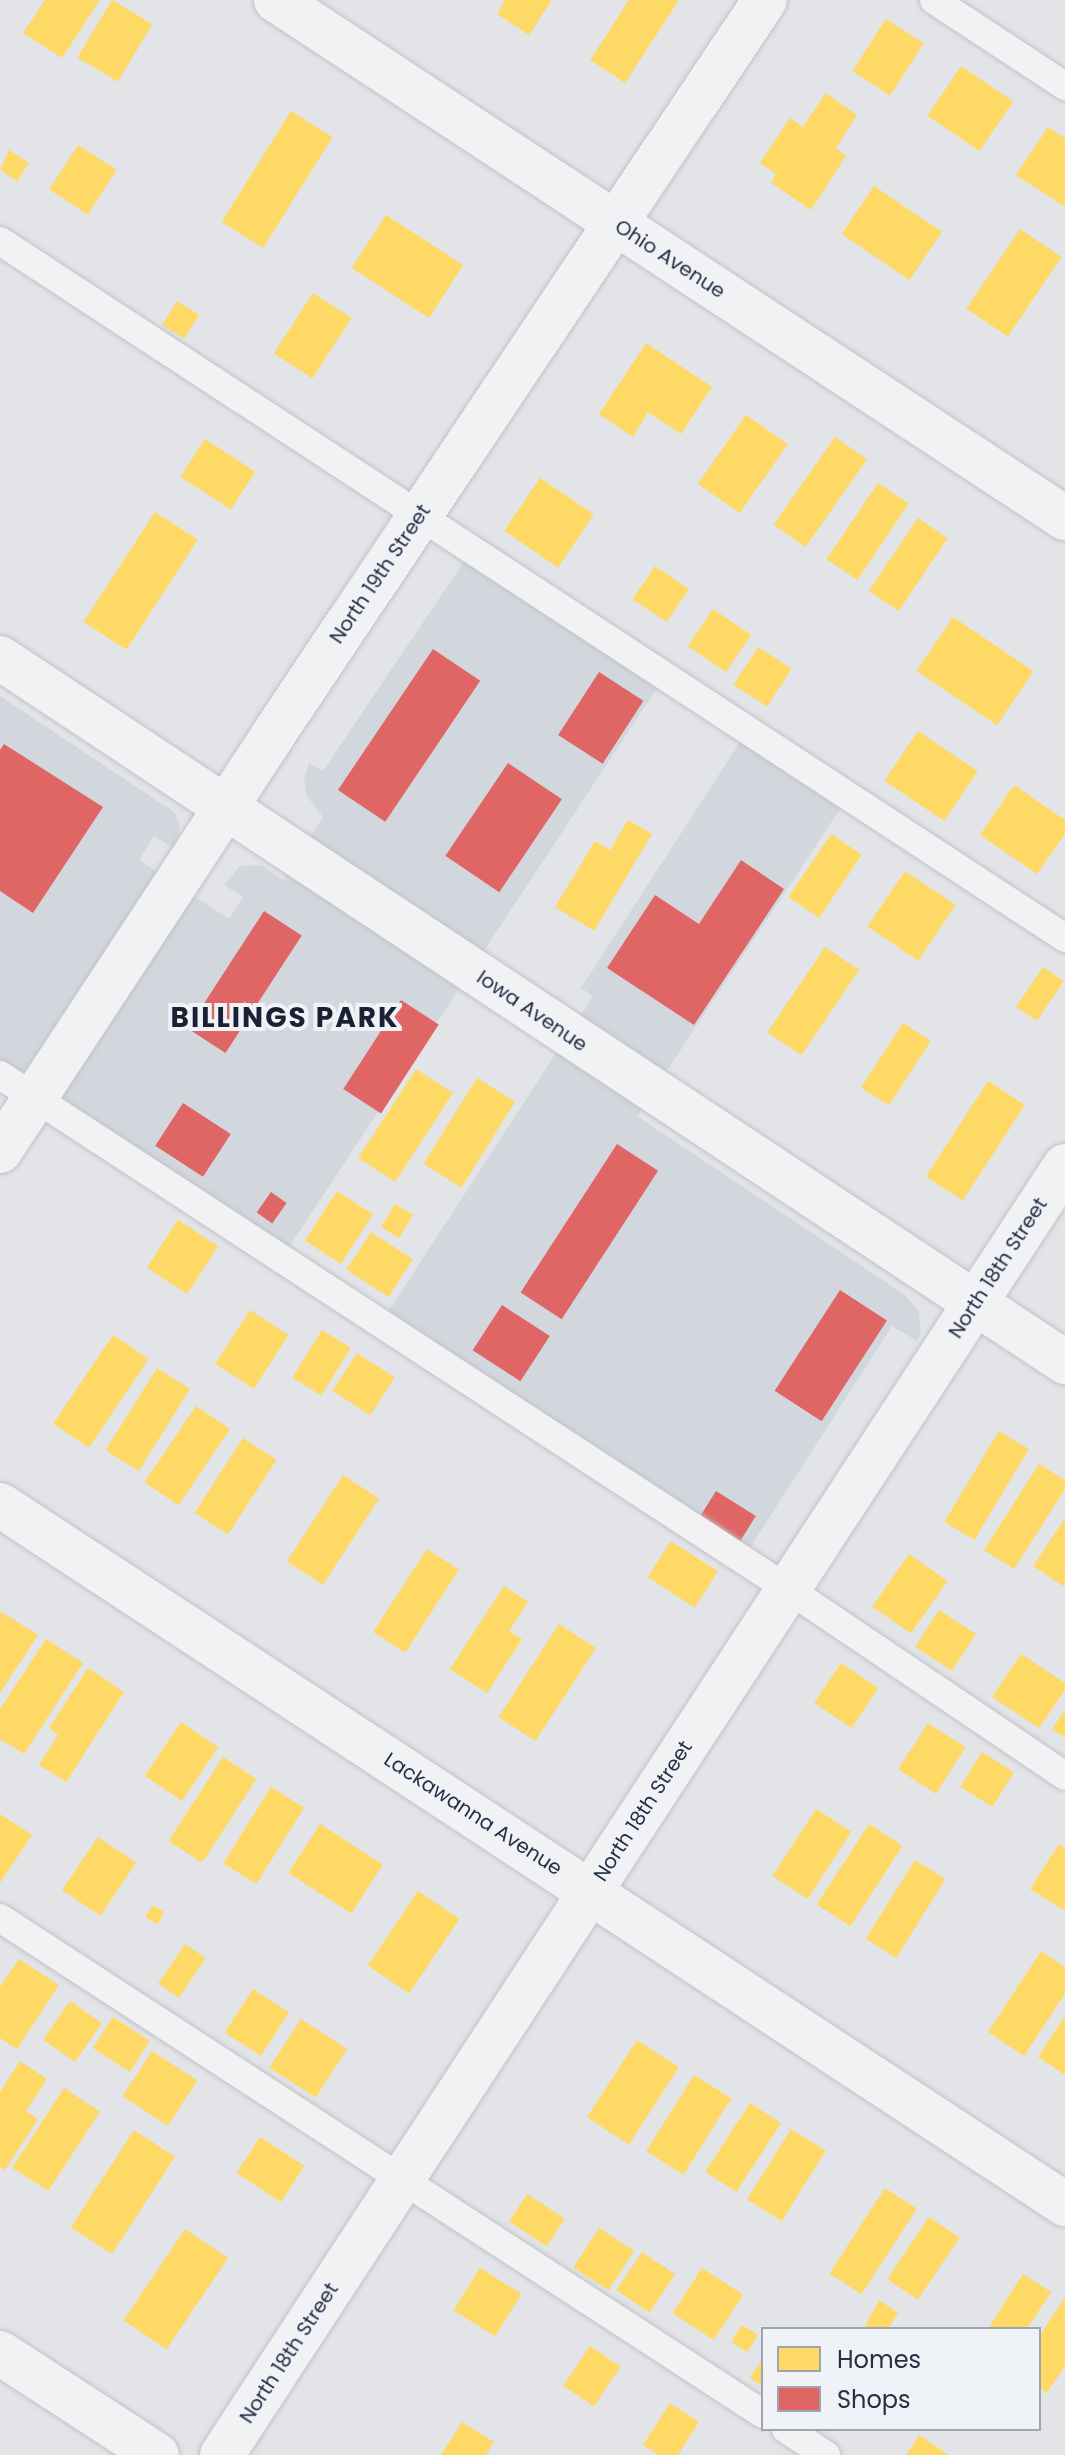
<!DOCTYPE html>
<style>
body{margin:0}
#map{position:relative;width:1065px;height:2455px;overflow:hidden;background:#e2e4e8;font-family:Poppins,sans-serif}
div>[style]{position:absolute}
.built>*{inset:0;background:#d2d7de}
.homes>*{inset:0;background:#ffd966;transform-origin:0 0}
.shops>*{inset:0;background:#e06666;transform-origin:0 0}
.roads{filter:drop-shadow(0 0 2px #c0c2c6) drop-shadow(0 0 2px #c0c2c6)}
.lane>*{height:28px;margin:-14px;padding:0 14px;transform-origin:14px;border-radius:14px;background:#f2f2f4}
.street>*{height:44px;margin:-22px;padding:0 22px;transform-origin:22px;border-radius:22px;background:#f2f2f4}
span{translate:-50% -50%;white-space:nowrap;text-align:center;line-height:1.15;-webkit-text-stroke:8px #eff2f7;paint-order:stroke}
.street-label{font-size:20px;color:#273042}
.district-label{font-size:28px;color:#192133;font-weight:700;letter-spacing:2px}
.legend{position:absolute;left:761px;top:2327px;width:280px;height:104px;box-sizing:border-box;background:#eff2f7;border:2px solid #9fa4af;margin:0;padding:10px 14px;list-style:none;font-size:24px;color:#273042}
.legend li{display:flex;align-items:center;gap:16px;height:40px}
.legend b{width:40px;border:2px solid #9fa4af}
</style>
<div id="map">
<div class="built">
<div style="clip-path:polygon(465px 560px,657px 688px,289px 1247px,0 1061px,0 696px,174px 812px,180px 824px,175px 849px,154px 836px,139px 860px,229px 919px,243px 897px,224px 885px,240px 866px,261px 865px,283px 880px,323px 817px,306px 795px,304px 778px,309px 763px,323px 771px)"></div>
<div style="clip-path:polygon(740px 742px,840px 809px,637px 1116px,905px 1295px,919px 1312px,921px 1333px,917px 1341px,892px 1326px,748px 1551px,388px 1312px,593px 996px,581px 988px)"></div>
</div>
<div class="homes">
<div style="clip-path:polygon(45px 0,100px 0,62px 58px,23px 33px)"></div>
<div style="left:112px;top:0;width:47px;height:67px;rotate:31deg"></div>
<div style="clip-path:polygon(505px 0,552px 0,529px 35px,497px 14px)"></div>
<div style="clip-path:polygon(629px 0,679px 0,625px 83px,590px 60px)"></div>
<div style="left:886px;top:19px;width:45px;height:62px;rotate:33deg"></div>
<div style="left:961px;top:66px;width:63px;height:60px;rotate:34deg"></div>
<div style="clip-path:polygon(826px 93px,857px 115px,836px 148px,846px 156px,811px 210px,771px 183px,776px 174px,760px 163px,790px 118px,803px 127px)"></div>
<div style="left:291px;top:111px;width:49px;height:131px;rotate:32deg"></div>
<div style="clip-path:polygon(1048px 127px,1065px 138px,1065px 207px,1016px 175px)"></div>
<div style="left:78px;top:145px;width:46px;height:53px;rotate:33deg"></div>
<div style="clip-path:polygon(9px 150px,29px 163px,17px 181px,0 170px)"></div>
<div style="left:874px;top:186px;width:82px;height:58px;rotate:34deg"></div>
<div style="left:386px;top:215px;width:92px;height:63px;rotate:33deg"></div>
<div style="left:1020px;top:229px;width:50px;height:96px;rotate:34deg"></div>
<div style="left:313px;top:293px;width:46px;height:72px;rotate:33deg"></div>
<div style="left:177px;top:301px;width:26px;height:28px;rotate:32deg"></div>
<div style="clip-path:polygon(646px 343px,712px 387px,681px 434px,648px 412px,633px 437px,599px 414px)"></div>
<div style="left:746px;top:415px;width:51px;height:84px;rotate:35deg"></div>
<div style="left:835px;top:437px;width:39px;height:107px;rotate:35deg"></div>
<div style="left:205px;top:439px;width:60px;height:45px;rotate:33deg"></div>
<div style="left:540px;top:478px;width:65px;height:64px;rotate:34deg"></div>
<div style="left:878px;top:483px;width:37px;height:92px;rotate:34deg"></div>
<div style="left:155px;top:512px;width:51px;height:131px;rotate:33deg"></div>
<div style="left:918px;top:518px;width:36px;height:88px;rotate:34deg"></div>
<div style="left:655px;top:566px;width:41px;height:40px;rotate:34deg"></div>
<div style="left:713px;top:609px;width:46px;height:45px;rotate:34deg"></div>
<div style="left:953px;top:617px;width:97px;height:65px;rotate:34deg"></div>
<div style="left:758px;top:647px;width:40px;height:45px;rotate:33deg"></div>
<div style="left:918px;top:731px;width:72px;height:60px;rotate:34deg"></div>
<div style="clip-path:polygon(1014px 785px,1065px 820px,1065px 834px,1037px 874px,980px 835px)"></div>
<div style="clip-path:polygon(628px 820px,652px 834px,594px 931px,555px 907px,595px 841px,610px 850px)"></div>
<div style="left:831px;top:834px;width:37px;height:76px;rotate:34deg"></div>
<div style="left:905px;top:871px;width:61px;height:67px;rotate:34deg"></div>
<div style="left:825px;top:947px;width:41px;height:103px;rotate:34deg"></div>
<div style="left:1043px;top:967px;width:25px;height:48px;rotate:34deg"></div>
<div style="left:903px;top:1023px;width:33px;height:77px;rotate:33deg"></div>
<div style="left:416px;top:1069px;width:44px;height:106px;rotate:33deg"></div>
<div style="left:477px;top:1078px;width:45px;height:101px;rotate:32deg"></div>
<div style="left:988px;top:1081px;width:44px;height:114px;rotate:33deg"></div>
<div style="left:337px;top:1191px;width:43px;height:59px;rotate:33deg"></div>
<div style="left:395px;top:1204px;width:21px;height:27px;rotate:31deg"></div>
<div style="left:178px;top:1220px;width:48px;height:57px;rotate:33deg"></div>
<div style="left:371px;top:1232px;width:50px;height:45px;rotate:33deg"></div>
<div style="left:250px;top:1310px;width:46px;height:64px;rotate:33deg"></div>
<div style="left:322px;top:1330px;width:34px;height:56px;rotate:32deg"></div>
<div style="left:113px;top:1335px;width:43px;height:107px;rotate:34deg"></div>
<div style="left:357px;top:1353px;width:45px;height:45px;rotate:33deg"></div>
<div style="left:157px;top:1368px;width:39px;height:97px;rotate:32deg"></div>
<div style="left:196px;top:1406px;width:41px;height:92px;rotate:34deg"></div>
<div style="left:999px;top:1431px;width:35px;height:106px;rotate:31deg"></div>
<div style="left:243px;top:1438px;width:40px;height:89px;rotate:33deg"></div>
<div style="clip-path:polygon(1039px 1464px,1065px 1480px,1065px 1489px,1014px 1569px,984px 1550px)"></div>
<div style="left:343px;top:1475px;width:43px;height:103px;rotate:33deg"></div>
<div style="clip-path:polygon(1065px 1518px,1065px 1583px,1063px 1586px,1033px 1566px)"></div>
<div style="left:671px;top:1541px;width:56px;height:43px;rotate:33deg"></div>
<div style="left:427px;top:1549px;width:38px;height:99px;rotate:33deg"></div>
<div style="left:909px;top:1554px;width:47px;height:64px;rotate:35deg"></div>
<div style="clip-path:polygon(504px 1586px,528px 1602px,509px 1631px,522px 1639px,487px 1693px,450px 1669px)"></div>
<div style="left:939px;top:1610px;width:44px;height:44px;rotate:33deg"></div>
<div style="clip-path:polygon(0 1611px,38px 1635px,0 1693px)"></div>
<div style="left:559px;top:1624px;width:44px;height:111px;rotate:33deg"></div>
<div style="clip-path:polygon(46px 1639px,83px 1663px,24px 1754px,0 1739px,0 1709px)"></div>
<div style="clip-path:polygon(1021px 1654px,1065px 1683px,1065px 1690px,1039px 1728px,992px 1697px)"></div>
<div style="left:841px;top:1663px;width:45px;height:48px;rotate:34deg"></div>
<div style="clip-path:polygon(88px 1668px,124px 1692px,66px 1782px,39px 1765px,58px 1735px,49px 1728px)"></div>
<div style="clip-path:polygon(1065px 1710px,1065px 1738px,1052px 1729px)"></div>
<div style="left:181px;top:1722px;width:45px;height:65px;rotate:34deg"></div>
<div style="left:928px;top:1723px;width:45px;height:55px;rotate:33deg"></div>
<div style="left:982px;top:1752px;width:38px;height:41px;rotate:32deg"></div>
<div style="left:223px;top:1757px;width:40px;height:100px;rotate:33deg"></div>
<div style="left:271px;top:1787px;width:39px;height:90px;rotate:32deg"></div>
<div style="left:816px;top:1809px;width:42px;height:80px;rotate:33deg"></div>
<div style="clip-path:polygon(0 1814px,32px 1835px,0 1883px)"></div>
<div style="left:320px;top:1824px;width:75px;height:58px;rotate:33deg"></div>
<div style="left:869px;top:1824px;width:40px;height:96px;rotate:33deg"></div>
<div style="left:98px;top:1837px;width:46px;height:64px;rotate:34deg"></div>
<div style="clip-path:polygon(1059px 1844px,1065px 1848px,1065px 1911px,1030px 1889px)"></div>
<div style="left:915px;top:1860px;width:36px;height:93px;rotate:32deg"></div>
<div style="left:418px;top:1891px;width:50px;height:90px;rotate:34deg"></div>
<div style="left:153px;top:1905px;width:14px;height:14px;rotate:34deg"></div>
<div style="left:185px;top:1944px;width:25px;height:48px;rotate:34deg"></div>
<div style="clip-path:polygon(1041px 1951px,1065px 1967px,1065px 1994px,1024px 2056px,988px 2032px)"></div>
<div style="clip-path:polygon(19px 1959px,59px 1985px,17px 2049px,0 2038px,0 1987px)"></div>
<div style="left:253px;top:1989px;width:43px;height:52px;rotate:33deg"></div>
<div style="left:70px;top:2001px;width:39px;height:47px;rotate:35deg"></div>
<div style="clip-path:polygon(1065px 2016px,1065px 2075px,1038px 2057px)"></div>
<div style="left:113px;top:2017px;width:44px;height:37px;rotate:33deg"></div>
<div style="left:301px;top:2019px;width:55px;height:58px;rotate:33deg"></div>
<div style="left:637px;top:2040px;width:50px;height:92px;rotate:33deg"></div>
<div style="left:152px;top:2051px;width:54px;height:54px;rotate:33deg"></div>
<div style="clip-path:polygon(20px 2061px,47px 2079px,26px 2111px,38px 2119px,5px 2170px,0 2167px,0 2092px)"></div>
<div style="left:694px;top:2075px;width:44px;height:90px;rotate:32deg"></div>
<div style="left:64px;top:2088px;width:43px;height:95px;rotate:33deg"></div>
<div style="left:750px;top:2103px;width:37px;height:82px;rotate:33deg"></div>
<div style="left:791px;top:2129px;width:41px;height:83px;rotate:32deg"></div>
<div style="left:134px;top:2130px;width:49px;height:116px;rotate:33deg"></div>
<div style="left:260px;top:2137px;width:53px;height:43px;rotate:33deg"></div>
<div style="left:885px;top:2188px;width:38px;height:102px;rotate:33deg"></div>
<div style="left:527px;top:2194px;width:45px;height:33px;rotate:33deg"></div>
<div style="left:929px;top:2217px;width:37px;height:75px;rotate:34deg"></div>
<div style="left:599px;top:2228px;width:42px;height:47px;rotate:33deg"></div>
<div style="left:185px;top:2229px;width:52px;height:110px;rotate:34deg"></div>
<div style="left:642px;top:2252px;width:40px;height:46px;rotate:34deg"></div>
<div style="left:480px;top:2268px;width:49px;height:50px;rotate:32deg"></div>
<div style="left:702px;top:2268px;width:49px;height:54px;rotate:33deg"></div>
<div style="clip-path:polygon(1023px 2274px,1051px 2292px,1027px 2329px,988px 2329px)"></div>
<div style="clip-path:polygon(1065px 2297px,1065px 2366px,1047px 2393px,1039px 2387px,1039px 2337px)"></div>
<div style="clip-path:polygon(879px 2300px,898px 2313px,888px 2329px,864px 2329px)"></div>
<div style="left:742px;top:2325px;width:19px;height:20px;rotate:32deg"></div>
<div style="left:590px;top:2346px;width:37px;height:48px;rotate:34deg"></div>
<div style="clip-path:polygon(763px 2358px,763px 2386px,750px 2378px)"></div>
<div style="clip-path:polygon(670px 2403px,699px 2422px,678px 2455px,659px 2455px,643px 2445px)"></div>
<div style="clip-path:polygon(462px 2422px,494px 2442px,486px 2455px,441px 2455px)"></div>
<div style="clip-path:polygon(919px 2435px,949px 2455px,906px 2455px)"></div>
</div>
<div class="shops">
<div style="left:433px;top:649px;width:57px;height:170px;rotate:34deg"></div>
<div style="left:599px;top:672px;width:53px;height:75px;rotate:33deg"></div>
<div style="clip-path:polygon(4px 744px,103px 807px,33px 913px,0 891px,0 750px)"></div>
<div style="left:508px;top:763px;width:65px;height:112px;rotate:34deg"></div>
<div style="clip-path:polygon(741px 860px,784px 889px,694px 1025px,607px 968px,655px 895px,699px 924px)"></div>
<div style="left:264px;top:911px;width:45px;height:140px;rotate:33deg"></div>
<div style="left:401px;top:1000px;width:45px;height:106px;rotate:33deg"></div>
<div style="left:183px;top:1103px;width:57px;height:51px;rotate:33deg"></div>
<div style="left:617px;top:1144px;width:49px;height:177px;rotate:33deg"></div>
<div style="left:271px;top:1192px;width:19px;height:25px;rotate:35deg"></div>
<div style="left:840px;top:1290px;width:56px;height:120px;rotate:33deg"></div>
<div style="left:502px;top:1305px;width:57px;height:54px;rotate:33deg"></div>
<div style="left:716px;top:1491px;width:47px;height:31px;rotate:32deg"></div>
</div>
<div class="roads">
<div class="lane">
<div style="left:934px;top:0;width:157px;rotate:33.3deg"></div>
<div style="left:0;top:241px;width:1273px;rotate:33.2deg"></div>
<div style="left:0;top:1075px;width:941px;rotate:33.12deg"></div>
<div style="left:788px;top:1589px;width:334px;rotate:34deg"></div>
<div style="left:0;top:1918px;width:910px;rotate:33.03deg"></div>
<div style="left:786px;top:2429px;width:48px;rotate:33deg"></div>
</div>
<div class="street">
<div style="left:276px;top:0;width:944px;rotate:33.29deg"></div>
<div style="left:0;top:658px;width:1277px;rotate:33.47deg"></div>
<div style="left:0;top:1151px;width:498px;rotate:-56.7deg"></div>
<div style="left:273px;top:735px;width:884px;rotate:-56.2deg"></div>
<div style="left:0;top:1505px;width:1274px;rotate:33.28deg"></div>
<div style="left:0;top:2353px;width:187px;rotate:33deg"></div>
<div style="left:222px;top:2455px;width:1540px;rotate:-56.82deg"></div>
</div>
</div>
<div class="street-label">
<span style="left:670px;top:259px;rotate:33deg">Ohio Avenue</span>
<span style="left:380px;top:574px;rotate:-56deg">North 19th Street</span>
<span style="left:532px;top:1011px;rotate:34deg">Iowa Avenue</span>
<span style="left:998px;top:1268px;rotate:-57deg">North 18th Street</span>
<span style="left:643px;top:1811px;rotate:-57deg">North 18th Street</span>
<span style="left:473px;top:1814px;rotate:33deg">Lackawanna Avenue</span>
<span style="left:289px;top:2353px;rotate:-57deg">North 18th Street</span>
</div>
<div class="district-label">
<span style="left:285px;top:1018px">BILLINGS PARK</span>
</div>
<ul class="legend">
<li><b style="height:22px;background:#ffd966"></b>Homes</li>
<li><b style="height:22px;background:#e06666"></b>Shops</li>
</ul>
</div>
